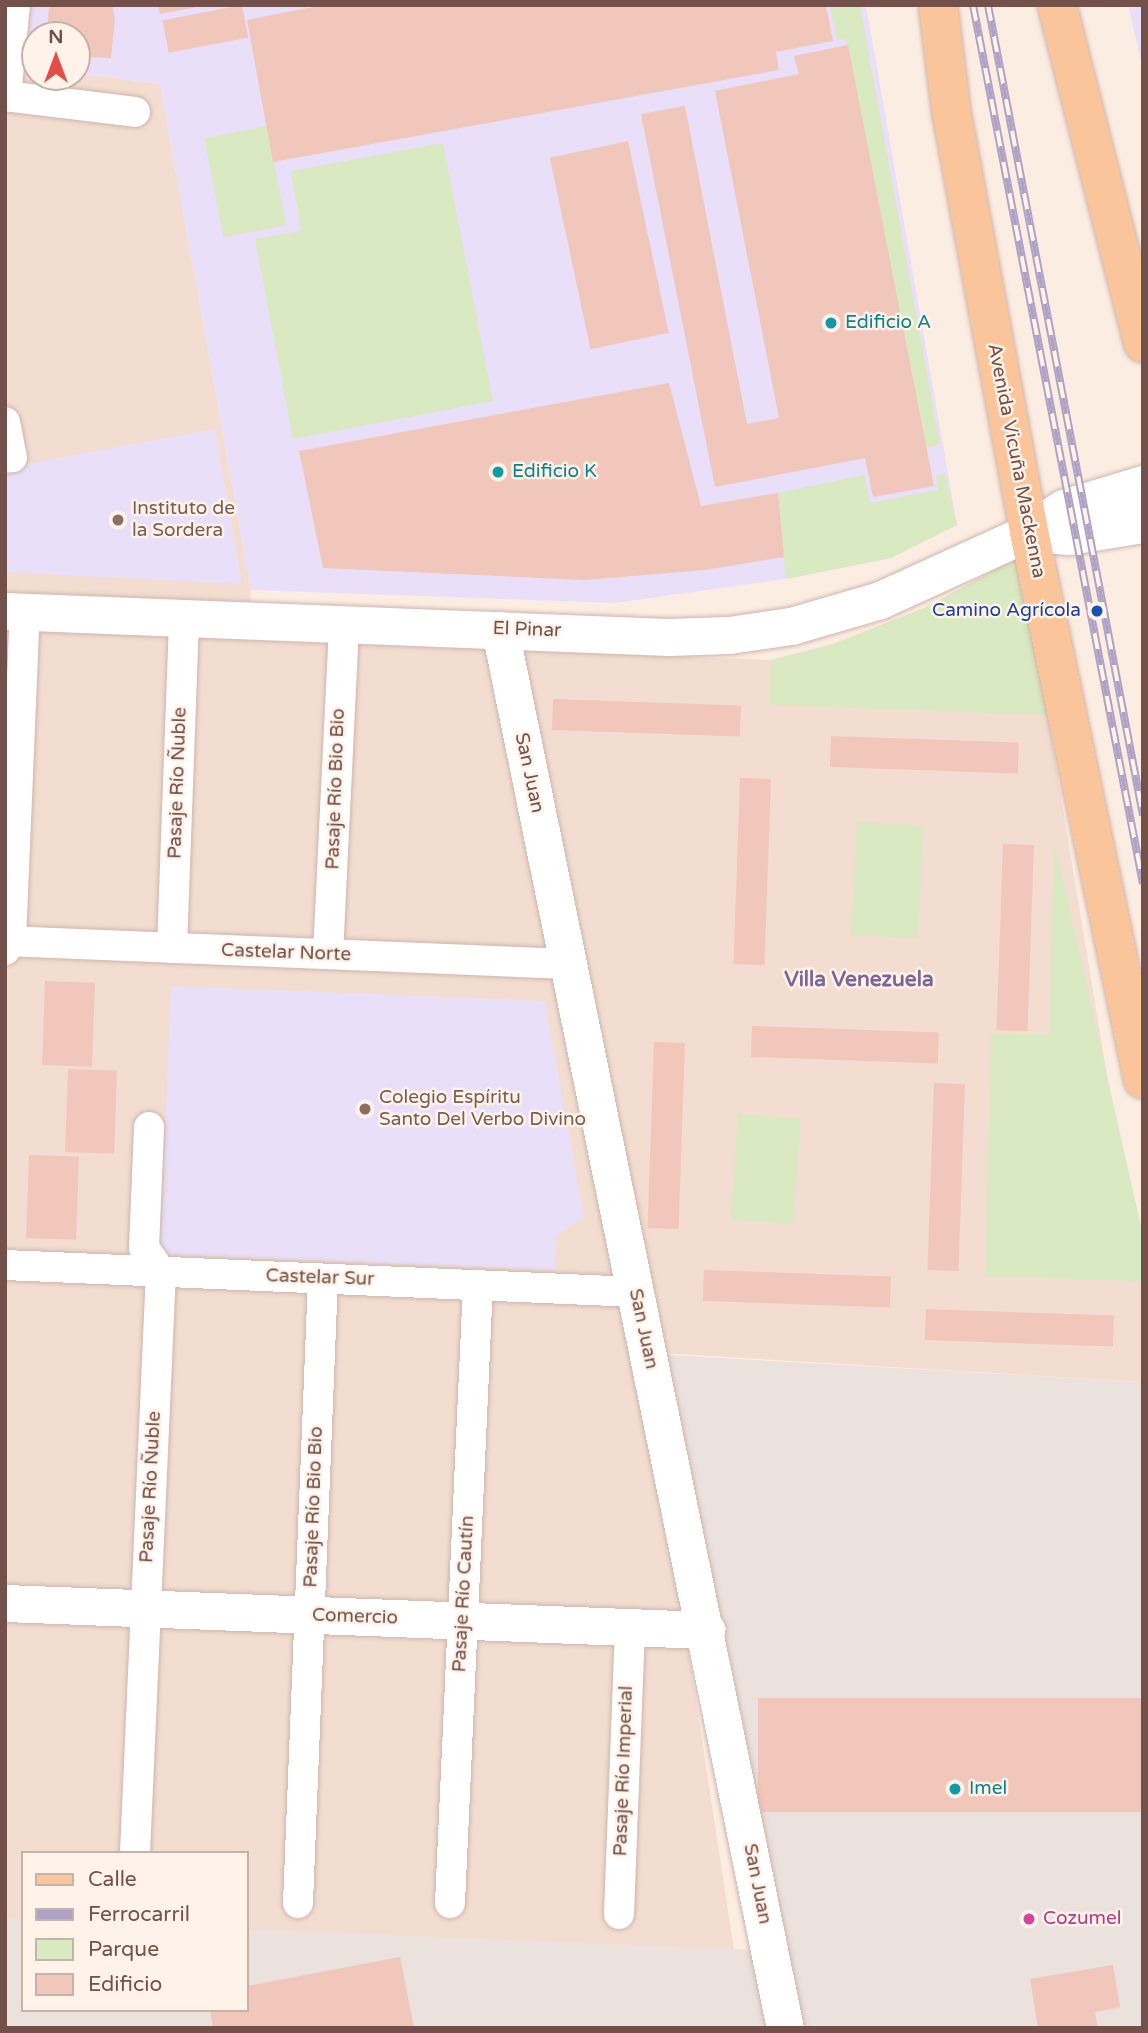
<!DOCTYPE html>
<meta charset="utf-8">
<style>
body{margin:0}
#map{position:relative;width:1148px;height:2033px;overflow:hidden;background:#fcede3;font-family:"Varela Round",sans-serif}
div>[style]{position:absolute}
.residential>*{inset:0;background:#f3ddd1}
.industrial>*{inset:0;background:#ebe1dd}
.education>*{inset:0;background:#eadff8}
.green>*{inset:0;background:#d9e9c1;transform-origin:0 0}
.building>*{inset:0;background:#f1c6bb;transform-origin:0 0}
.roads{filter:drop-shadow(0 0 2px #cfb5ac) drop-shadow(0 0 2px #cfb5ac)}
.minor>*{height:30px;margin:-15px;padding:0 15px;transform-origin:15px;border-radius:15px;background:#fff}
.tertiary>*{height:37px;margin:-18.5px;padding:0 18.5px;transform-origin:18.5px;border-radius:18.5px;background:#fff}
.secondary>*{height:38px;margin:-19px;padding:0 19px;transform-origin:19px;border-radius:19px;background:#fff}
.primary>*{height:38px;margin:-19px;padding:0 19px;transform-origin:19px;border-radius:19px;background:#fac59b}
.rail>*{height:8px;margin-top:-4px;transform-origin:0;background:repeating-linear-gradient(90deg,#fff2e8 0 16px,#aea2c5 0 32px);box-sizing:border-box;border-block:2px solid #aea2c5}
.dots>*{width:19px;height:19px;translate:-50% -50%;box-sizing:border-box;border:4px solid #fff2e8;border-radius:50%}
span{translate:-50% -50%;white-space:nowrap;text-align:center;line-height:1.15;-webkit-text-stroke:5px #fff2e8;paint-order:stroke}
.culture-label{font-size:19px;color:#0d838f}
.left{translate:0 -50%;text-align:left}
.street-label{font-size:19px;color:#735049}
.education-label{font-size:19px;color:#785e54}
.transit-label{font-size:19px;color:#164399}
.right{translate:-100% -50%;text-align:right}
.hotel-label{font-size:19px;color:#b23c85}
.neighbourhood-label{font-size:21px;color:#7c6597;font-weight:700}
.frame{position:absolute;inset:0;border:7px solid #735049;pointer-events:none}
.legend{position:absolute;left:21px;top:1851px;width:228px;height:161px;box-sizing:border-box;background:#fff2e8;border:2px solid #c7b1a8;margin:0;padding:9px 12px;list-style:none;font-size:21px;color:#735049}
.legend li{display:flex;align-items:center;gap:14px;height:35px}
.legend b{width:35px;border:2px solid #c7b1a8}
.north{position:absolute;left:21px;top:21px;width:70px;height:70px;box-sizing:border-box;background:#fff2e8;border:2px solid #c7b1a8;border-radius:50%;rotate:0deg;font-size:19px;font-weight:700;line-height:28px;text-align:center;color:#735049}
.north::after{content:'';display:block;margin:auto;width:24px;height:32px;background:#e44e49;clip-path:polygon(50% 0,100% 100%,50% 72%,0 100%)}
</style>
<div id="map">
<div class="residential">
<div style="clip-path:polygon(5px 5px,30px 5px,24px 66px,35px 68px,35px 77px,77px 77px,77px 73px,160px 84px,251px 590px,248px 640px,771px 660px,833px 644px,927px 607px,1021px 555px,1143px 1294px,1143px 1382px,643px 1352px,734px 1950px,247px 1932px,247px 1853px,23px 1853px,23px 1923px,5px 1922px)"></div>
</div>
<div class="industrial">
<div style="clip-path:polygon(667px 1355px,1143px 1382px,1143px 2028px,5px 2028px,5px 1918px,23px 1919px,23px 2010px,247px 2010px,247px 1929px,778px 1951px)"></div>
</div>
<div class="education">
<div style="clip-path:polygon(30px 5px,866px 5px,957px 525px,891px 558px,786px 579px,615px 603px,251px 590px,160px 84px,77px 73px,77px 35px,35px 35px,35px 68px,24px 66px)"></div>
<div style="clip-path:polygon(1128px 5px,1143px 5px,1143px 69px)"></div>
<div style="clip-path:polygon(215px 429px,242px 584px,5px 572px,5px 468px)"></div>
<div style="clip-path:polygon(171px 986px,545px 1001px,584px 1217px,556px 1236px,555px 1270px,160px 1254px)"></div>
</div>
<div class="green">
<div style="clip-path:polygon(830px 5px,860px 5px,940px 444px,926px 448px,846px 39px,837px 40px)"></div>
<div style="left:267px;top:126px;width:101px;height:64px;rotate:79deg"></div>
<div style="clip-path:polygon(443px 143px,493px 401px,293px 439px,255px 239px,301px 231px,291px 171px)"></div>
<div style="clip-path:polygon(945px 473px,957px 525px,891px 558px,786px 579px,778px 493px,864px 475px,870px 503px,938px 490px,936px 476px)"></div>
<div style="clip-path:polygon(1021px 555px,1048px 715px,770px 705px,771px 660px,833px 644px,927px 607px)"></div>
<div style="left:857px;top:822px;width:67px;height:113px;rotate:3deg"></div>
<div style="clip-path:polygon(1054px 841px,1143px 1235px,1143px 1281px,985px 1277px,991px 1033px,1049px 1034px)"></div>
<div style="left:738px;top:1114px;width:63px;height:106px;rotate:4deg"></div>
</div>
<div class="building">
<div style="clip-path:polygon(49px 5px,112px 5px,115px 18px,111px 58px,77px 56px,77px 35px,47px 35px)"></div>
<div style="clip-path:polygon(158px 5px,196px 5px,197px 7px,160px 14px)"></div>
<div style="left:242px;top:5px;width:33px;height:81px;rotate:79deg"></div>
<div style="clip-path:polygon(323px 5px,826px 5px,833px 41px,776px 52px,779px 70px,273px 162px,247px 20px)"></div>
<div style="clip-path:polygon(848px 45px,934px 486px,873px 497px,865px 458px,715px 487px,641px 114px,685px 106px,747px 424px,779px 418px,715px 91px,799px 74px,794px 56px)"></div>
<div style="left:628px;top:141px;width:196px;height:80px;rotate:78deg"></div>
<div style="clip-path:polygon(669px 383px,701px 506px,778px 493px,784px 557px,705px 570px,584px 580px,323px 568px,299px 451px)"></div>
<div style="left:553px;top:699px;width:188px;height:31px;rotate:2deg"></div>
<div style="left:831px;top:736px;width:188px;height:31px;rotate:2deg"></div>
<div style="left:740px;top:778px;width:31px;height:186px;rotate:2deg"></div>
<div style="left:1003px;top:844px;width:31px;height:186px;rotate:2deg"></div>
<div style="left:45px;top:981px;width:50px;height:84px;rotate:2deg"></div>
<div style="left:752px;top:1026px;width:187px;height:31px;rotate:2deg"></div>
<div style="left:654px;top:1042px;width:31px;height:186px;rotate:2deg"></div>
<div style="left:68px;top:1069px;width:49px;height:83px;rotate:2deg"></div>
<div style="left:934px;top:1083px;width:31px;height:187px;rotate:2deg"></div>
<div style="left:29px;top:1155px;width:50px;height:83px;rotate:2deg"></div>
<div style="left:704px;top:1270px;width:187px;height:31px;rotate:2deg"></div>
<div style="left:926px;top:1309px;width:188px;height:31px;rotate:2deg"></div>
<div style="left:1143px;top:1698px;width:114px;height:385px;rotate:90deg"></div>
<div style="clip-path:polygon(400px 1957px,414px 2028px,213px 2028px,210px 2010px,247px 2010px,247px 1986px)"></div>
<div style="clip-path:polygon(1113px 1965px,1120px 2007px,1095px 2012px,1098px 2028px,1038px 2028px,1030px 1979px)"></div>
</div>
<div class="roads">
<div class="minor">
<div style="left:5px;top:96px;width:131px;rotate:7deg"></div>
<div style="left:6px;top:96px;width:91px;rotate:-84.4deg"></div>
<div style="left:5px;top:422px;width:36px;rotate:79deg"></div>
<div style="left:12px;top:457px;width:7px;rotate:172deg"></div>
<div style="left:5px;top:941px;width:562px;rotate:2.34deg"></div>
<div style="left:172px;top:948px;width:331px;rotate:-87.9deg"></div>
<div style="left:5px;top:950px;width:11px;rotate:-56deg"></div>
<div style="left:11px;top:941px;width:329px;rotate:-87.6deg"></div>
<div style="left:328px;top:954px;width:331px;rotate:-87.2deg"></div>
<div style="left:5px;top:1265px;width:631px;rotate:2.45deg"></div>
<div style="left:135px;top:1853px;width:582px;rotate:-87.44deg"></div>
<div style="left:161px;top:1272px;width:29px;rotate:-125deg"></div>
<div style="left:144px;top:1248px;width:121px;rotate:-87.6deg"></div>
<div style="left:298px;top:1903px;width:625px;rotate:-87.71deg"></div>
<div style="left:450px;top:1903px;width:619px;rotate:-87.41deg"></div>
<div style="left:619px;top:1914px;width:287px;rotate:-87.8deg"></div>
</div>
<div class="tertiary">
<div style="left:5px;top:611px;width:664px;rotate:2.25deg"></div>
<div style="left:668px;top:637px;width:61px;rotate:-1.9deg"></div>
<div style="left:729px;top:635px;width:63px;rotate:-8.3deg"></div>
<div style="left:791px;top:626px;width:93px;rotate:-16.3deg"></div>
<div style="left:880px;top:600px;width:164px;rotate:-24.5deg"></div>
<div style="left:500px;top:630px;width:1427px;rotate:78.48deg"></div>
<div style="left:5px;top:1603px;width:702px;rotate:2.21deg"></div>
</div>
<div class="secondary">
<div style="left:1029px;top:532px;width:42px;rotate:-33.3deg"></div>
<div style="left:1064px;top:509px;width:83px;rotate:-16.9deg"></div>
<div style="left:1029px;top:532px;width:40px;rotate:5.7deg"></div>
<div style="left:1069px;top:536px;width:75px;rotate:-9.2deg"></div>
</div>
<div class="primary">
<div style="left:938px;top:5px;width:106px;rotate:82.9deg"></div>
<div style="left:951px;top:110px;width:429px;rotate:79.5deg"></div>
<div style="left:1029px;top:532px;width:559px;rotate:78.23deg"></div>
<div style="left:1057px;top:5px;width:349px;rotate:75.7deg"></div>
</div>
</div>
<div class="rail">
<div style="left:973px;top:5px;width:895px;rotate:79.05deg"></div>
<div style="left:988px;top:5px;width:825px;rotate:79.17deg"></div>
</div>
<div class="dots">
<div style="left:831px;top:323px;background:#0f9aa8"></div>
<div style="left:498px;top:472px;background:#0f9aa8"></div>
<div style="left:118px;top:520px;background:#8d6e63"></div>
<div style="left:1097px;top:611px;background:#1a4fb4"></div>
<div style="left:365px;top:1109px;background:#8d6e63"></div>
<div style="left:955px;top:1789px;background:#0f9aa8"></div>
<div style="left:1029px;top:1919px;background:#d1479c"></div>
</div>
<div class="culture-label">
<span class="left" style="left:845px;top:323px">Edificio A</span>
<span class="left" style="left:512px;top:472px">Edificio K</span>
<span class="left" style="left:969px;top:1789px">Imel</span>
</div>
<div class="street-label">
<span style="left:1016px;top:461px;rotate:79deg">Avenida Vicuña Mackenna</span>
<span style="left:527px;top:630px;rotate:2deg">El Pinar</span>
<span style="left:529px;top:773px;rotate:78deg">San Juan</span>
<span style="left:178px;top:783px;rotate:-88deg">Pasaje Río Ñuble</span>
<span style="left:336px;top:789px;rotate:-88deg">Pasaje Río Bio Bio</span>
<span style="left:286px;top:953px;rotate:2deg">Castelar Norte</span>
<span style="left:320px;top:1278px;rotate:2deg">Castelar Sur</span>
<span style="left:643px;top:1329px;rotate:78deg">San Juan</span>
<span style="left:151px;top:1487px;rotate:-87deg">Pasaje Río Ñuble</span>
<span style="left:314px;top:1507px;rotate:-88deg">Pasaje Río Bio Bio</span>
<span style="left:464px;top:1594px;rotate:-87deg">Pasaje Río Cautín</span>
<span style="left:355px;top:1617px;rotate:2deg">Comercio</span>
<span style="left:624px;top:1771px;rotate:-88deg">Pasaje Río Imperial</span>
<span style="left:757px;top:1884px;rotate:79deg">San Juan</span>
</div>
<div class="education-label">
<span class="left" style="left:132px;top:520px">Instituto de<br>la Sordera</span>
<span class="left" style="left:379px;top:1109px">Colegio Espíritu<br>Santo Del Verbo Divino</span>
</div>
<div class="transit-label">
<span class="right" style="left:1081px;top:611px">Camino Agrícola</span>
</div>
<div class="hotel-label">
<span class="left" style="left:1043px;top:1919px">Cozumel</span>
</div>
<div class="neighbourhood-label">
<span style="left:859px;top:980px">Villa Venezuela</span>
</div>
<div class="frame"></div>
<ul class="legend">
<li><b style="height:9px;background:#fac59b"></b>Calle</li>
<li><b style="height:9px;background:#aea2c5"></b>Ferrocarril</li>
<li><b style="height:19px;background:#d9e9c1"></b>Parque</li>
<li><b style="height:19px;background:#f1c6bb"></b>Edificio</li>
</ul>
<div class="north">N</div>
</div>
